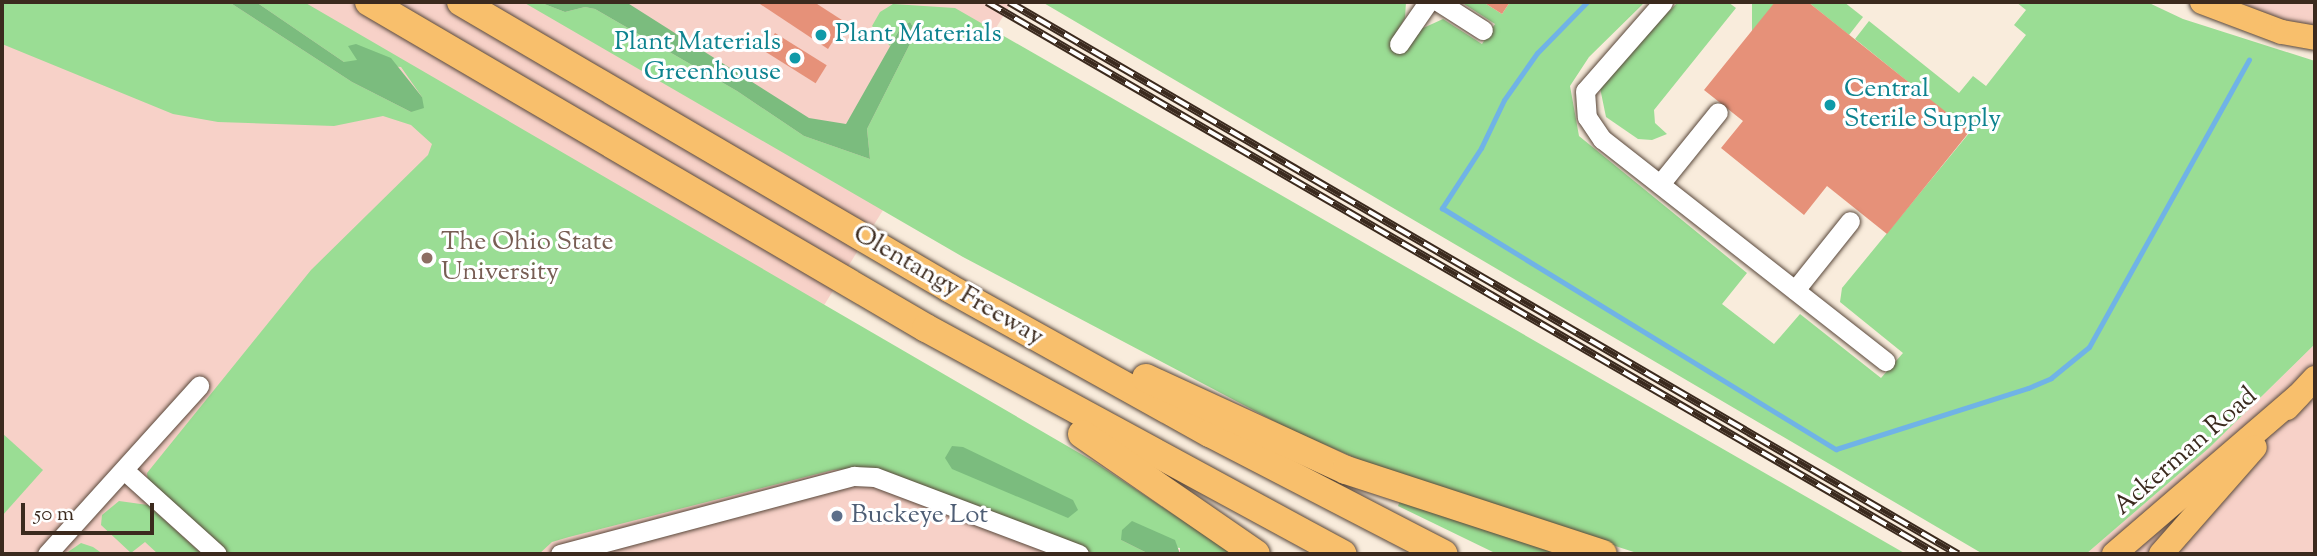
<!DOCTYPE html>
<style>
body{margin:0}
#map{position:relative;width:2317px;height:556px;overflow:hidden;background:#f9ecdc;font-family:"Sorts Mill Goudy",serif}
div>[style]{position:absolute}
.built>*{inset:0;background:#f7d1c8}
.green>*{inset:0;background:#9add94;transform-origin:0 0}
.forest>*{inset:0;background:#7bbc7e}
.stream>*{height:5px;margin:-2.5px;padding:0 2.5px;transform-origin:2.5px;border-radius:2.5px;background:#70b3e6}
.building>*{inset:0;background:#e69179;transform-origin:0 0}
.roads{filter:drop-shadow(0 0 2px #58473a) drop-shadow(0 0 2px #58473a)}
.minor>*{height:19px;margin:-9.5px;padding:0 9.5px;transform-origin:9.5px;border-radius:9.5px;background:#fff}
.major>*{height:24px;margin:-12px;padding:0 12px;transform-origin:12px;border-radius:12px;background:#f8bf6c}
.highway>*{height:28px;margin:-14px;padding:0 14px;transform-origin:14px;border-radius:14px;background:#f8bf6c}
.rail>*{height:8px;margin-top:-4px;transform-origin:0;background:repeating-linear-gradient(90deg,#fff 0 16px,#3b2a1e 0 32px);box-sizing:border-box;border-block:2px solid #3b2a1e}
.dots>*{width:19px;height:19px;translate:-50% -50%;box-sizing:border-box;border:4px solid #fff;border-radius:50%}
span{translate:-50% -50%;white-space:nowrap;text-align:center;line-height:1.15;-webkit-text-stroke:6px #fff;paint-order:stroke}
.culture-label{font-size:26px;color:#0d838f}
.left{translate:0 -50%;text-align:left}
.right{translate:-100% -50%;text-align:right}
.education-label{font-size:26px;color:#785e54}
.street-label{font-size:26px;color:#3b2a1e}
.service-label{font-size:26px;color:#4e5e75}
.frame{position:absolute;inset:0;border:4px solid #3b2a1e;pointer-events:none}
.scale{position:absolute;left:21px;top:503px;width:133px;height:32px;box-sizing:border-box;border:4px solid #3b2a1e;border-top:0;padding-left:9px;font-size:21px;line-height:24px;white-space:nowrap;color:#3b2a1e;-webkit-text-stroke:5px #fff;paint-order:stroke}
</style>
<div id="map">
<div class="built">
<div style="clip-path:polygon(2px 2px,1012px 2px,800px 344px,1187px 554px,2px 554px)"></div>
<div style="clip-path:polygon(2202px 2px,2315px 2px,2315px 38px)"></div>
<div style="clip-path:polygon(2315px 344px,2315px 554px,2086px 554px,2209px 448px)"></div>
</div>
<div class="green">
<div style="clip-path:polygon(2px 2px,229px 2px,352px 82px,411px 112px,422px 97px,401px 67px,344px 62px,256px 2px,304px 2px,1093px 461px,1233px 554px,1180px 554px,1180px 548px,1121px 540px,1149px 554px,1096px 554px,860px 468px,833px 470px,569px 537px,552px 542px,539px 554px,227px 554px,148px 482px,147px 473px,311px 270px,428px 155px,432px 144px,411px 125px,383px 116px,334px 126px,218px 122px,173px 114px,2px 44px)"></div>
<div style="clip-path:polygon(523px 2px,539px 2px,565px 12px,585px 7px,595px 9px,737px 91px,804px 136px,870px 159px,867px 129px,916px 32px,910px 22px,901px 27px,890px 46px,872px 26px,880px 12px,893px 4px,955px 8px,1906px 554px,1640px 554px,1390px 473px,1291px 430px,963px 257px)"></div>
<div style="clip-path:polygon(1042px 2px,1406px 2px,1405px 18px,1390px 43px,1404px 53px,1421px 29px,1443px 19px,1482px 44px,1495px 24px,1461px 2px,1483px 2px,1502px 14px,1510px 2px,1645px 2px,1589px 57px,1570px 86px,1579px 136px,1747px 273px,1722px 304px,1774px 344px,1800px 314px,1881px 378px,1903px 353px,1840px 302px,1842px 288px,1970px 132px,1855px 39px,1869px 21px,1959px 93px,1973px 76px,1986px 86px,2026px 35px,2014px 25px,2026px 10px,2016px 2px,2147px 2px,2183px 19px,2315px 61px,2315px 344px,2209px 448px,2086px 554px,1983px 554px)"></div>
<div style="clip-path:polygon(1678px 2px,1728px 2px,1736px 8px,1654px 110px,1655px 123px,1667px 134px,1652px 140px,1638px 139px,1606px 117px,1599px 83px)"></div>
<div style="left:1752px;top:2px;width:23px;height:144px"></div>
<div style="clip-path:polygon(1808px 2px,1844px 2px,1863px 17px,1849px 35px)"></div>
<div style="clip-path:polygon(2px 433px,43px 470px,2px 516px)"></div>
<div style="clip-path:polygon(119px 501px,148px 505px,202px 554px,158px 554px,145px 542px,131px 553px,101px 525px,102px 515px)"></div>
<div style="clip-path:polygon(1400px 501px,1485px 530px,1564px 554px,1497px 554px,1398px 506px)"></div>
<div style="clip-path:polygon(81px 543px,93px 547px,103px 554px,65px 554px)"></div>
</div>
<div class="forest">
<div style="clip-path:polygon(229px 2px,256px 2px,344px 62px,357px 60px,348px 46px,356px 44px,391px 58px,422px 97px,424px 108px,411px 112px,352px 82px)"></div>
<div style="clip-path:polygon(539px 2px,626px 2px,809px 118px,846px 124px,901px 27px,910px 22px,916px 32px,867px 129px,870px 159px,804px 136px,737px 91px,595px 9px,585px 7px,565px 12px)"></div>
<div style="clip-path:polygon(952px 446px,963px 447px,1073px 500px,1078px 510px,1068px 518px,952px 469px,945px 458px)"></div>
<div style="clip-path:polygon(1132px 521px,1175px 540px,1180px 554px,1149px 554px,1121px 540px,1122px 530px)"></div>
</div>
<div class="stream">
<div style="left:1587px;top:2px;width:71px;rotate:134.4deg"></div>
<div style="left:1537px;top:53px;width:57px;rotate:125.1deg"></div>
<div style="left:1504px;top:100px;width:53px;rotate:115.6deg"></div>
<div style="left:1481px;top:148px;width:72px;rotate:123deg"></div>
<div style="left:1442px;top:208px;width:462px;rotate:31.5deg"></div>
<div style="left:1836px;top:449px;width:201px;rotate:-17.6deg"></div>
<div style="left:2028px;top:388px;width:25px;rotate:-23deg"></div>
<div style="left:2051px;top:378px;width:49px;rotate:-39.2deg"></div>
<div style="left:2089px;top:347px;width:329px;rotate:-60.9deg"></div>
</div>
<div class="building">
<div style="clip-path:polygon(757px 2px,814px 2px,845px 22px,828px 49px)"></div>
<div style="clip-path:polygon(1483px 2px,1510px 2px,1502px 14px)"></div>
<div style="clip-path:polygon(1775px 2px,1808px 2px,1970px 131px,1887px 234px,1827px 186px,1804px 215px,1721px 148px,1743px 121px,1704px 90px)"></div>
<div style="left:775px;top:33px;width:61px;height:21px;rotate:32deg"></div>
</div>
<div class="roads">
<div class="minor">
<div style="left:1439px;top:2px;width:52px;rotate:32.5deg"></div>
<div style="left:1663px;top:2px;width:118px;rotate:131.2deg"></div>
<div style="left:1585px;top:91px;width:26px;rotate:86deg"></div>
<div style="left:1587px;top:117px;width:27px;rotate:56deg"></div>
<div style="left:1602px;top:139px;width:360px;rotate:38.1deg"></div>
<div style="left:1399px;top:44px;width:51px;rotate:-55.4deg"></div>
<div style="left:1660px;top:184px;width:92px;rotate:-51.1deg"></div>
<div style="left:1795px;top:290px;width:88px;rotate:-51.4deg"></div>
<div style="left:124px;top:470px;width:125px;rotate:42.1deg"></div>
<div style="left:47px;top:554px;width:227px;rotate:-47.9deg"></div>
<div style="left:560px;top:554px;width:304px;rotate:-14.9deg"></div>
<div style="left:854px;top:476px;width:21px;rotate:3deg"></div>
<div style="left:875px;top:477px;width:218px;rotate:20.7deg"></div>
</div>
<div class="major">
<div style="left:2202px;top:2px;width:85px;rotate:20.6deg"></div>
<div style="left:2282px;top:32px;width:34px;rotate:10deg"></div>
<div style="left:2287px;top:408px;width:41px;rotate:-47deg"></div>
<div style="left:2114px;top:554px;width:243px;rotate:-40.7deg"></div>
<div style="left:2161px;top:554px;width:142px;rotate:-48.7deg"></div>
</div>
<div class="highway">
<div style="left:369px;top:2px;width:645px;rotate:30.34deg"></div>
<div style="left:926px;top:328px;width:474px;rotate:28.5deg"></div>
<div style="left:461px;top:2px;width:566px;rotate:30.37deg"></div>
<div style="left:949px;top:288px;width:299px;rotate:29.1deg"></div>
<div style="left:1210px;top:433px;width:263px;rotate:27.4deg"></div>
<div style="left:1146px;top:378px;width:220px;rotate:24.7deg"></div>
<div style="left:1346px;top:470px;width:270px;rotate:18.1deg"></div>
<div style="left:1082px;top:434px;width:211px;rotate:34.6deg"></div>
</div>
</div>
<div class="rail">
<div style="left:987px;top:2px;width:1099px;rotate:30.16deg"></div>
<div style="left:1009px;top:2px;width:1098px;rotate:30.19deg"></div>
</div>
<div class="dots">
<div style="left:821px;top:35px;background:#0f9aa8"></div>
<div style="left:795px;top:58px;background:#0f9aa8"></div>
<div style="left:1830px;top:105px;background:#0f9aa8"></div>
<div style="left:427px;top:258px;background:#8d6e63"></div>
<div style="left:837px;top:516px;background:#5c6f8a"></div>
</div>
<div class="culture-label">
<span class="left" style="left:835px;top:35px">Plant Materials</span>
<span class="right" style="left:781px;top:58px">Plant Materials<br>Greenhouse</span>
<span class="left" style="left:1844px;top:105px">Central<br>Sterile Supply</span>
</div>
<div class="education-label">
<span class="left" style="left:441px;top:258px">The Ohio State<br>University</span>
</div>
<div class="street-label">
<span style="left:948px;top:286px;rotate:30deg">Olentangy Freeway</span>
<span style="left:2186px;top:452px;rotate:-41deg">Ackerman Road</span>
</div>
<div class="service-label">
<span class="left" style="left:851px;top:516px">Buckeye Lot</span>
</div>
<div class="frame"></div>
<div class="scale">50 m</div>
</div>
